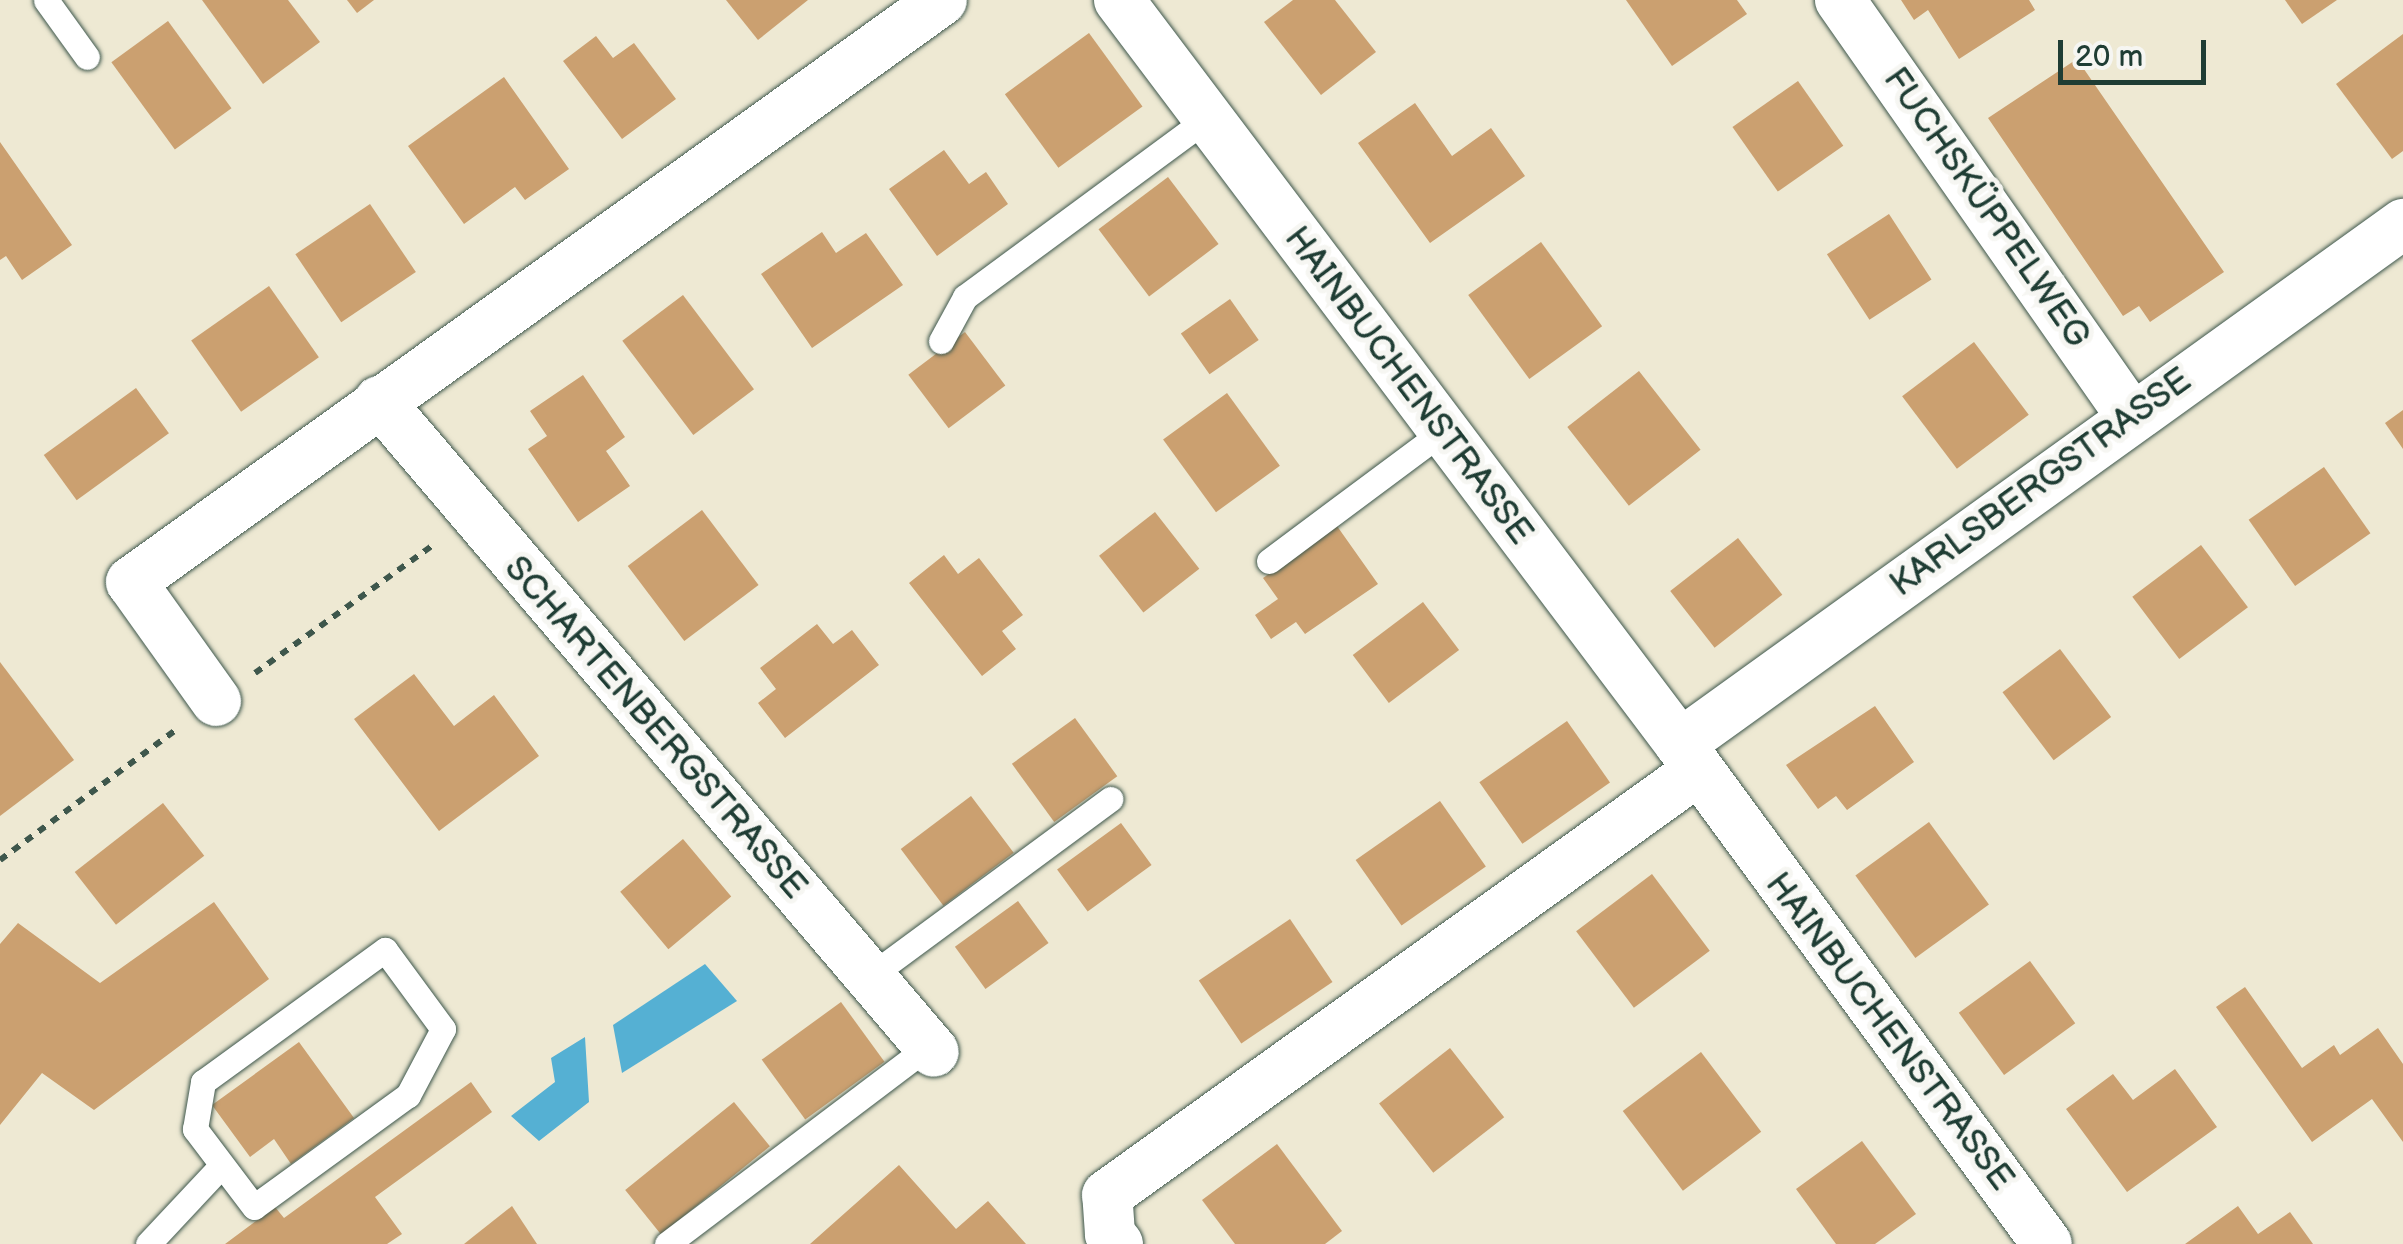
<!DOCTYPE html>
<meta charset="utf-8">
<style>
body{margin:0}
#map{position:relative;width:2403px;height:1244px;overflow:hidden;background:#eee9d3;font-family:"Balsamiq Sans",sans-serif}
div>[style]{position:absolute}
.water>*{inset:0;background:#55b0d3}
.building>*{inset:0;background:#cba070;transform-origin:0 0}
.path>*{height:6px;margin-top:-3px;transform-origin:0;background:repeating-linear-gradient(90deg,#3e574c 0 8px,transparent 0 16px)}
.roads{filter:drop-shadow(0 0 2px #3e574c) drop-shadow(0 0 2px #3e574c)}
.service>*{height:25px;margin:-12.5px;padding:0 12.5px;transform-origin:12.5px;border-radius:12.5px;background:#fff}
.minor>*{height:50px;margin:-25px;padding:0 25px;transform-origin:25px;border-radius:25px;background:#fff}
span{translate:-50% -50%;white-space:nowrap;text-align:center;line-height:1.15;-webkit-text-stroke:10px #f6f6f2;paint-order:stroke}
.street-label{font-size:35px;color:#1f3d34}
.scale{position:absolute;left:2058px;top:40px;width:148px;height:45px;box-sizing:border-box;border:5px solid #1f3d34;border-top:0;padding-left:12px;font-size:30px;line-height:35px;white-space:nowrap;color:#1f3d34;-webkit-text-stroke:8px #f6f6f2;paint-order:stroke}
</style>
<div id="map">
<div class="water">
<div style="clip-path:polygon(705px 964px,737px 1001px,622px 1073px,613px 1025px)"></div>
<div style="clip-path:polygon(585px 1037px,589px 1102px,539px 1141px,511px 1116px,555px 1082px,551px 1058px)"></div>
</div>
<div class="building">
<div style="clip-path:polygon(202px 0,288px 0,320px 42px,263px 84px)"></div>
<div style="clip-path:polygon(347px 0,374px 0,357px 13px)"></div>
<div style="clip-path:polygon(726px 0,808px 0,758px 40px)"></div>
<div style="clip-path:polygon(1293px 0,1335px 0,1376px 52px,1321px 95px,1264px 22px)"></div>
<div style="clip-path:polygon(1626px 0,1737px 0,1747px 14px,1672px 66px)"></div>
<div style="clip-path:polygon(1901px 0,2029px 0,2035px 10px,1959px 59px,1928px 10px,1914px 20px)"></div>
<div style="clip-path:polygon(2285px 0,2337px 0,2302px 24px)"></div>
<div style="left:168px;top:21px;width:108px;height:70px;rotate:54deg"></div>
<div style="left:1089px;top:33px;width:91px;height:104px;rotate:54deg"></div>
<div style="clip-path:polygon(2403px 34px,2403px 151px,2392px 159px,2336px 84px)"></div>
<div style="clip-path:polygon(596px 36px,613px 58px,634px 43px,676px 99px,622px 139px,563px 61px)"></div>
<div style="clip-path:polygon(2077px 59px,2224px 272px,2150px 322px,2139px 306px,2123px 316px,1988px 118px)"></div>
<div style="clip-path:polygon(504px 77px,569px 169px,525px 200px,515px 187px,464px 224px,408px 146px)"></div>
<div style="left:1798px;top:81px;width:79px;height:80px;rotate:55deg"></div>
<div style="clip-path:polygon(1415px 103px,1452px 156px,1491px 128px,1525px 176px,1430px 243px,1358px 143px)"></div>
<div style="clip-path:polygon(0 142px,72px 245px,22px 280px,6px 256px,0 260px)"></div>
<div style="clip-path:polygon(944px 150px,969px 184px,986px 172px,1008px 204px,937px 256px,889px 189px)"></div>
<div style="left:1168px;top:177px;width:84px;height:87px;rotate:53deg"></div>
<div style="left:370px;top:204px;width:82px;height:90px;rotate:56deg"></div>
<div style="left:1889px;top:214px;width:78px;height:74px;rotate:57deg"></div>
<div style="clip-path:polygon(822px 232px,836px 253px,866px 233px,903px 285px,812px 348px,761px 274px)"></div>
<div style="left:1541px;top:242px;width:104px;height:90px;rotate:54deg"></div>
<div style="left:269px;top:286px;width:87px;height:95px;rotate:55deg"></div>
<div style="left:683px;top:295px;width:118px;height:76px;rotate:53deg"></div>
<div style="left:1230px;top:299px;width:50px;height:60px;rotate:55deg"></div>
<div style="left:965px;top:332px;width:67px;height:71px;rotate:53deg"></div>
<div style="left:1974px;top:342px;width:91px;height:90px;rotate:53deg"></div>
<div style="left:1639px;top:371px;width:100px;height:91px;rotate:52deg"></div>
<div style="clip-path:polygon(583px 375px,625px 437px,606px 451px,630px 486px,578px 522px,528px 449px,547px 436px,530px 411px)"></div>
<div style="left:136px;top:388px;width:56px;height:114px;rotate:54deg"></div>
<div style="left:1227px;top:393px;width:90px;height:79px;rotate:54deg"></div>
<div style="clip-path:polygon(2403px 410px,2403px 449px,2385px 423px)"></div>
<div style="left:2324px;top:467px;width:81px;height:92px;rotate:55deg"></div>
<div style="left:702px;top:510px;width:94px;height:93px;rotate:53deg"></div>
<div style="left:1155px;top:512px;width:72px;height:71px;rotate:52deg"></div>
<div style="clip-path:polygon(1337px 526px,1378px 584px,1305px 634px,1296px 622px,1271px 639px,1255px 615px,1278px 599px,1263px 578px)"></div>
<div style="left:1738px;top:538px;width:72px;height:86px;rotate:52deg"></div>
<div style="left:2201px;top:545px;width:78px;height:86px;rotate:53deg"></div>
<div style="clip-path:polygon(944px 555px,958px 574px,979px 558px,1023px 615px,1002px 631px,1016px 649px,982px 676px,909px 583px)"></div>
<div style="left:1423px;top:602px;width:60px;height:88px;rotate:53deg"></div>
<div style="clip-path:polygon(817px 624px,833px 644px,852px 630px,879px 665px,785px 738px,758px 703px,776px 689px,760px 668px)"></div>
<div style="left:2060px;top:649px;width:85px;height:72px;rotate:53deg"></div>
<div style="clip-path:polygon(0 662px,74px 760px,0 816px)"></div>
<div style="clip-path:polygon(414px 674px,454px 726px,494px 695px,539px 756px,439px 831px,354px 719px)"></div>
<div style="clip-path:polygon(1875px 706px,1914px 762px,1847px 810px,1836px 796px,1818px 809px,1786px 765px)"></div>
<div style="left:1075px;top:718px;width:72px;height:78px;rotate:54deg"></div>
<div style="left:1567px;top:721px;width:75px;height:107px;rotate:55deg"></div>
<div style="left:971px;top:796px;width:71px;height:88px;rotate:53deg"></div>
<div style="left:1440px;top:801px;width:80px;height:103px;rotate:55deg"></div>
<div style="left:163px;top:803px;width:67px;height:112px;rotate:52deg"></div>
<div style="left:1929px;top:822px;width:102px;height:91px;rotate:54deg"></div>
<div style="left:1121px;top:823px;width:52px;height:79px;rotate:54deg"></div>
<div style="left:683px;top:839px;width:75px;height:82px;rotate:50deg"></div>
<div style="left:1652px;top:874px;width:96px;height:95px;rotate:53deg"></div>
<div style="left:1018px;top:901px;width:52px;height:78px;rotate:54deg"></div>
<div style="clip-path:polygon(214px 902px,269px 979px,94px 1110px,42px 1073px,0 1125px,0 944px,18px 923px,100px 983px)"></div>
<div style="left:1290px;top:919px;width:76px;height:110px;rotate:56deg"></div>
<div style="left:2030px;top:961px;width:77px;height:88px;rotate:54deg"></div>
<div style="clip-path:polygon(2245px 987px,2302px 1068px,2334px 1045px,2340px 1055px,2378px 1028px,2403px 1064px,2403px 1142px,2372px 1099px,2312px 1142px,2216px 1007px)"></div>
<div style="left:841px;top:1002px;width:74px;height:98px;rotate:54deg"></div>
<div style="clip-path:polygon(299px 1042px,354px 1118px,291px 1164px,274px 1139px,250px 1157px,212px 1105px)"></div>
<div style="left:1450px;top:1048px;width:88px;height:90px;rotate:52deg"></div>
<div style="left:1701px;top:1052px;width:100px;height:98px;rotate:53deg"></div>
<div style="clip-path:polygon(2175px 1069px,2217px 1127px,2127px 1192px,2066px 1109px,2113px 1074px,2133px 1100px)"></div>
<div style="clip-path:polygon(471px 1082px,492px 1112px,375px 1197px,402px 1234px,387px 1244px,225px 1244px,275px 1207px,284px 1218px)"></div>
<div style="left:734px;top:1102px;width:57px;height:140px;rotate:51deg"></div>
<div style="clip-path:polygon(1862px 1141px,1916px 1214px,1875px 1244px,1836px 1244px,1796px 1189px)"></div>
<div style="clip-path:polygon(1277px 1144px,1342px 1231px,1325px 1244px,1235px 1244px,1202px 1200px)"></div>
<div style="clip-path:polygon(899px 1165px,956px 1229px,988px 1201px,1026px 1244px,810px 1244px)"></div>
<div style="clip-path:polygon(512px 1206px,537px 1244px,464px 1244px,474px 1236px)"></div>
<div style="clip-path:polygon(2238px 1206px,2258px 1234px,2290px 1212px,2313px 1244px,2185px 1244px)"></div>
</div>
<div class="path">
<div style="left:255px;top:673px;width:223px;rotate:-35.7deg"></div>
<div style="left:0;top:860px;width:219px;rotate:-36.5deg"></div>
</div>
<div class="roads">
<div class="service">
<div style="left:46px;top:0;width:70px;rotate:54.3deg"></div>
<div style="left:941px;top:341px;width:50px;rotate:-61.4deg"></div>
<div style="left:965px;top:297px;width:302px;rotate:-36.4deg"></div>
<div style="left:1269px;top:561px;width:216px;rotate:-36.7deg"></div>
<div style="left:385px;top:950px;width:98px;rotate:53.7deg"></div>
<div style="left:443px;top:1029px;width:75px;rotate:117.9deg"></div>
<div style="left:408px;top:1095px;width:190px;rotate:144deg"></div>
<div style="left:254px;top:1207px;width:98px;rotate:-127.1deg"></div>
<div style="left:195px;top:1129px;width:48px;rotate:-80.3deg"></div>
<div style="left:203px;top:1082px;width:225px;rotate:-36deg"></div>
<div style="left:869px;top:977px;width:300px;rotate:-36.4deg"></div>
<div style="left:148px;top:1244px;width:107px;rotate:-46.9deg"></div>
<div style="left:667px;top:1244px;width:328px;rotate:-37.1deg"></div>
</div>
<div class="minor">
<div style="left:1119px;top:0;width:932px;rotate:52.98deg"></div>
<div style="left:1680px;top:744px;width:620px;rotate:53.72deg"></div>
<div style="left:1840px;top:0;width:508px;rotate:55.03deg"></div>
<div style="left:379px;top:401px;width:855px;rotate:49.55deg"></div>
<div style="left:216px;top:701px;width:146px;rotate:-125.5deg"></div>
<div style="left:131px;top:582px;width:998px;rotate:-35.66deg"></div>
<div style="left:1680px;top:744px;width:891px;rotate:-35.72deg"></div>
<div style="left:1118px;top:1244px;width:13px;rotate:-129deg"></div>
<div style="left:1110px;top:1234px;width:39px;rotate:-94deg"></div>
<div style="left:1107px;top:1195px;width:725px;rotate:-35.68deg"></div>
</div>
</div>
<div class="street-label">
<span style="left:1986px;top:208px;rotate:55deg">FUCHSKÜPPELWEG</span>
<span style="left:1408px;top:386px;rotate:53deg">HAINBUCHENSTRASSE</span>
<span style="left:2041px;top:483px;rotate:-36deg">KARLSBERGSTRASSE</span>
<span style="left:655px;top:728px;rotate:49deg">SCHARTENBERGSTRASSE</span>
<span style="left:1889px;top:1032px;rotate:53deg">HAINBUCHENSTRASSE</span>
</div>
<div class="scale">20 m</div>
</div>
